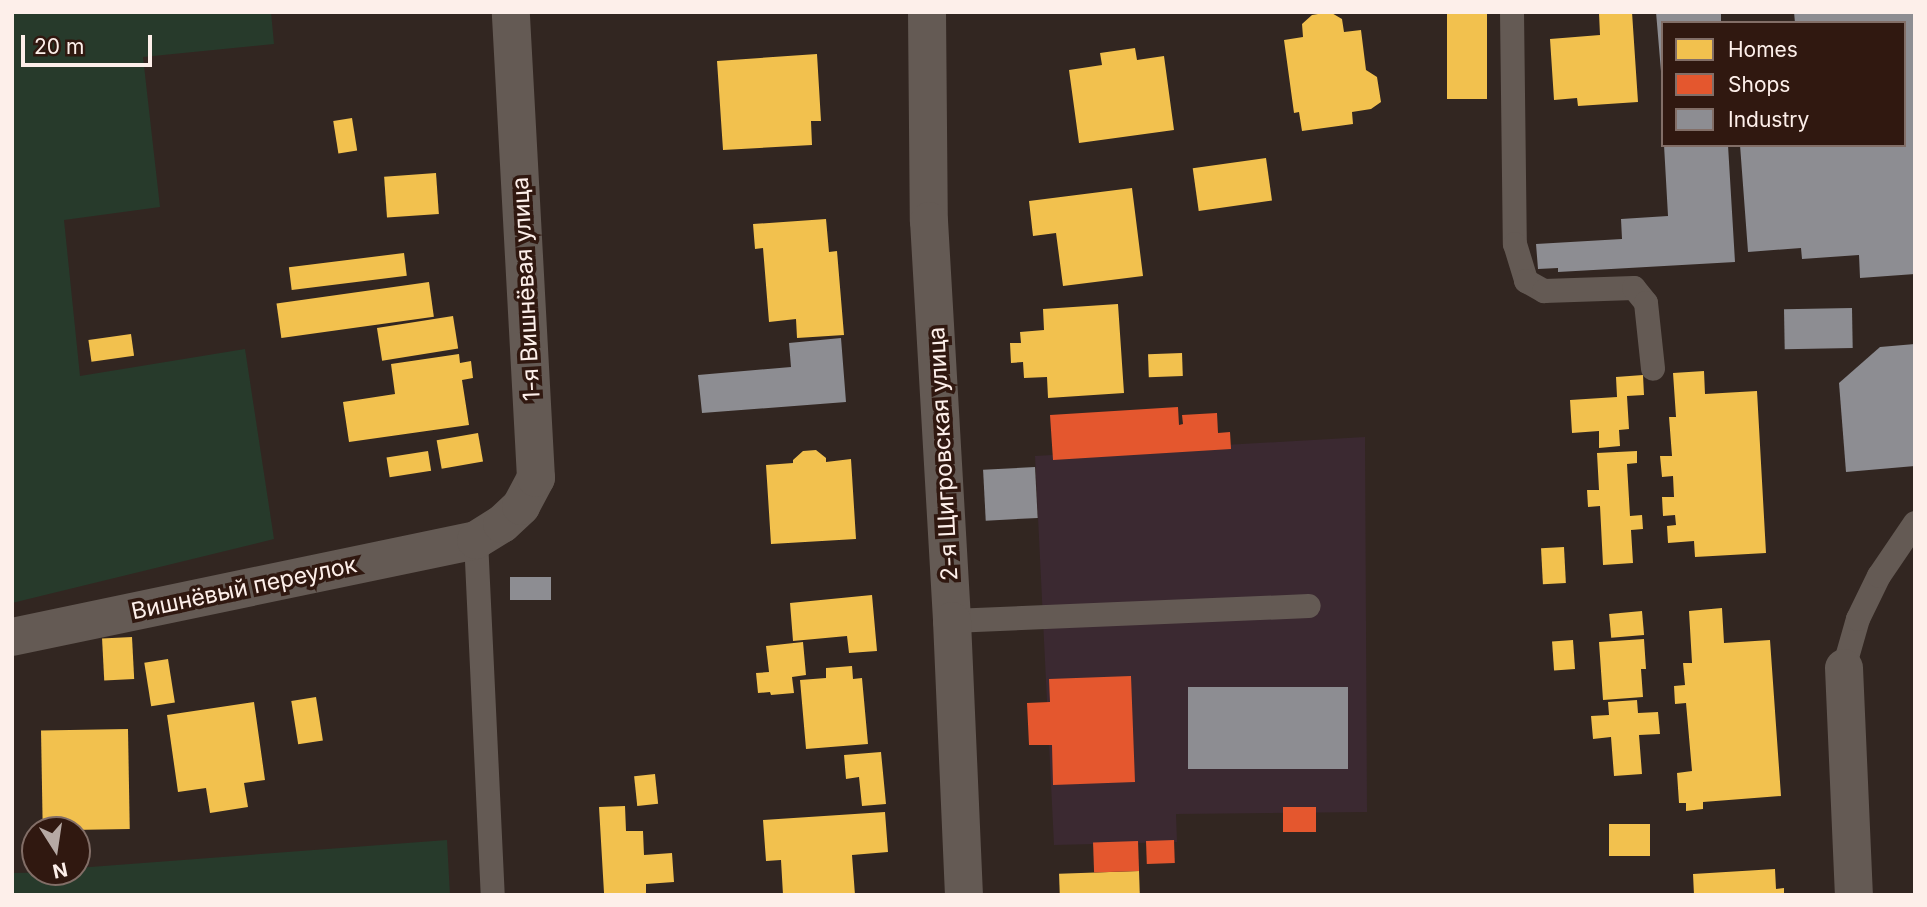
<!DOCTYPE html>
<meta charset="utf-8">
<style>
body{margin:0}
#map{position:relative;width:1927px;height:907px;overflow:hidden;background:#322621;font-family:Inter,sans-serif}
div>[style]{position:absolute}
.commercial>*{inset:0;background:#3b2931}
.green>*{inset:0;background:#273a2b}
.homes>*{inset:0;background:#f2c14e;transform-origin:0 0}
.shops>*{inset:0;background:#e4572e;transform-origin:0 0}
.industry>*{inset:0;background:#8d8d92;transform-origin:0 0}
.lane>*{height:24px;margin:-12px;padding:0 12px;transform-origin:12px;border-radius:12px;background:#645a54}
.street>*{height:38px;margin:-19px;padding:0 19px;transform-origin:19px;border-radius:19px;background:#645a54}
span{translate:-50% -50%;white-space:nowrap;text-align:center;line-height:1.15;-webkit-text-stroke:7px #301810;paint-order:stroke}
.street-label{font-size:23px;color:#fdefea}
.frame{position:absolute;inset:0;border:14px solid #fdefea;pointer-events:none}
.legend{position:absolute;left:1661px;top:21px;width:245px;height:126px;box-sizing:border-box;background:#301810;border:2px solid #826e67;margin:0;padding:9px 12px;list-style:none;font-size:21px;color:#fdefea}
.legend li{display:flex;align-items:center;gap:14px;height:35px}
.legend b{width:35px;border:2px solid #826e67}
.north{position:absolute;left:21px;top:816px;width:70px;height:70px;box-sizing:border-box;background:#301810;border:2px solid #826e67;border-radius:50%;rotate:168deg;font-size:19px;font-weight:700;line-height:28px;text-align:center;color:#fdefea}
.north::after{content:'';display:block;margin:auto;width:24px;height:32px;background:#b6a9a4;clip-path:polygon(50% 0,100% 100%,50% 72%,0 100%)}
.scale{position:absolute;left:21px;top:35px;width:131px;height:32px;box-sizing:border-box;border:4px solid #fdefea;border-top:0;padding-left:9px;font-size:21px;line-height:24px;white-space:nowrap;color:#fdefea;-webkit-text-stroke:5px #301810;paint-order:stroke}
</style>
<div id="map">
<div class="commercial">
<div style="clip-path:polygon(1365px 437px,1367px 812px,1176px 814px,1177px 842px,1054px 845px,1035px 456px)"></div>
</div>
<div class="green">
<div style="clip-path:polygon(12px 12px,271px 12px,274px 44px,143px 57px,160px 207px,64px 220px,80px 376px,245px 349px,274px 539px,12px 603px)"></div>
<div style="clip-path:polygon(447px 840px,450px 895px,12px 895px,12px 873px,77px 872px,77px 868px)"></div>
</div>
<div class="homes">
<div style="clip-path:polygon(1330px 12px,1342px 19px,1344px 32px,1361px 30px,1366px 70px,1377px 77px,1381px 102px,1371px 109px,1352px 112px,1353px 124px,1302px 131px,1299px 112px,1294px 113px,1284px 40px,1303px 37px,1302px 24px,1312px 15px)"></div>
<div style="left:1447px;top:12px;width:40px;height:87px"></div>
<div style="clip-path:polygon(1632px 12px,1638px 102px,1578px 106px,1577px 98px,1554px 100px,1550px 39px,1600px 35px,1599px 13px)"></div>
<div style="clip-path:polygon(1135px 48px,1137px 60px,1164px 56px,1174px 130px,1079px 143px,1069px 70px,1102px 65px,1100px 53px)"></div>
<div style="clip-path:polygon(817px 54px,821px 121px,811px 121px,812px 145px,723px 150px,717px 61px)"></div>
<div style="left:352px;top:118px;width:33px;height:19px;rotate:81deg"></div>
<div style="left:1266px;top:158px;width:43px;height:74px;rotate:82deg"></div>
<div style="left:436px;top:173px;width:41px;height:52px;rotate:86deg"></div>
<div style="clip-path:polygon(1132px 188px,1143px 276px,1063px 286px,1056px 233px,1033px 236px,1029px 201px)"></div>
<div style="clip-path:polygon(826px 219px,829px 252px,837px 251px,844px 335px,797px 338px,796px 319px,769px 322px,763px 248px,755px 249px,753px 224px)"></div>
<div style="left:404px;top:253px;width:23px;height:116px;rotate:83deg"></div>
<div style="left:429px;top:282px;width:35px;height:154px;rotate:82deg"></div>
<div style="clip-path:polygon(1118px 304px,1124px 393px,1048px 398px,1047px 377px,1024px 378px,1023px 362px,1011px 363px,1010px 343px,1021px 343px,1020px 332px,1044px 330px,1043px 309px)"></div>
<div style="left:453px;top:316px;width:33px;height:77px;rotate:81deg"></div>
<div style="left:131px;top:334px;width:22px;height:43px;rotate:82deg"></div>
<div style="left:1182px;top:353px;width:23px;height:34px;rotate:88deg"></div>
<div style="clip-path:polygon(459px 354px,460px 363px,471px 361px,473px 378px,462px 380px,469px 425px,349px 442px,343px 402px,395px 394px,391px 364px)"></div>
<div style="clip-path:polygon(1704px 371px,1705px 394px,1757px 391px,1766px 553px,1695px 557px,1694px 541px,1668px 543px,1667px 526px,1676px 525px,1675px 515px,1663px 516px,1662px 497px,1674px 497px,1673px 476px,1662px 477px,1660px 456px,1672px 456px,1669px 417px,1676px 417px,1673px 373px)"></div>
<div style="clip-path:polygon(1643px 375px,1644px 395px,1627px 396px,1629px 429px,1619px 430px,1620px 446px,1599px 448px,1599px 431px,1572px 433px,1570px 400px,1617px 397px,1616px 377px)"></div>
<div style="left:478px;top:433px;width:29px;height:42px;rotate:80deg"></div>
<div style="clip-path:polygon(816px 450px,826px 458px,826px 462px,851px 459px,856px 539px,771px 544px,766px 465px,793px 463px,793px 460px,803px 451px)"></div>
<div style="left:428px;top:451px;width:20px;height:42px;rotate:81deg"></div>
<div style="clip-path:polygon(1637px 451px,1637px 463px,1627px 464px,1630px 516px,1642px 515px,1643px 529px,1631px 530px,1633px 563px,1603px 565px,1600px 506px,1588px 507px,1587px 490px,1599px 490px,1597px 453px)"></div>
<div style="left:1564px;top:547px;width:36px;height:23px;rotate:87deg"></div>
<div style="clip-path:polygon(872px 595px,877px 651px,849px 653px,847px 636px,793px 641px,790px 603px)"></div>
<div style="clip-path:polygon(1722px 608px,1724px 643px,1770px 640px,1781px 796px,1703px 802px,1703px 809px,1686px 811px,1686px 803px,1679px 803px,1677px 773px,1692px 771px,1686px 703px,1675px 704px,1674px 686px,1685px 685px,1683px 663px,1692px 663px,1689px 611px)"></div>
<div style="left:1642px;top:611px;width:24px;height:33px;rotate:85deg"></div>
<div style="left:132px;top:637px;width:42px;height:30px;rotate:87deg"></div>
<div style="clip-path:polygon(1644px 639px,1646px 669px,1641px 669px,1643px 697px,1603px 700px,1599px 642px)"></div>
<div style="left:1573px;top:640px;width:29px;height:21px;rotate:86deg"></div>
<div style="clip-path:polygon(803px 642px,806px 675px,792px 677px,794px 693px,771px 695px,770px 692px,758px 693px,756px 673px,769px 672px,766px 646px)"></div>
<div style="left:168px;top:659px;width:44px;height:24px;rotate:81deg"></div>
<div style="clip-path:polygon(852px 666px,853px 679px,862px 678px,868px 744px,806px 749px,800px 680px,826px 678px,826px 668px)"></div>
<div style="left:316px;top:697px;width:44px;height:25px;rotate:81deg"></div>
<div style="clip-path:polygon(1637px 700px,1638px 713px,1658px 712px,1660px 734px,1639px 735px,1642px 774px,1614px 776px,1611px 737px,1593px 739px,1591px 716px,1609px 715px,1608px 702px)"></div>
<div style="clip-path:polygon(254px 702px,265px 780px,244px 783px,248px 807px,210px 813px,206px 788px,178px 792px,167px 715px)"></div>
<div style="left:128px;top:729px;width:100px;height:87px;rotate:89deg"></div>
<div style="clip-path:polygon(881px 752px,886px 804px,862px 806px,859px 777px,846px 779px,844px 755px)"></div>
<div style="left:655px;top:774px;width:30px;height:21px;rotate:84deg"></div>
<div style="clip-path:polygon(625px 806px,626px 831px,643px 831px,644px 855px,672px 853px,674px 882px,646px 884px,646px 895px,604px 893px,599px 807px)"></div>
<div style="clip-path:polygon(885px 812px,888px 852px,852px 855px,855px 895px,783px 895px,781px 860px,766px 861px,763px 820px)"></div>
<div style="left:1609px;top:824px;width:41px;height:32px"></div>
<div style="clip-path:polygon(1775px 869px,1776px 889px,1784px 888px,1784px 895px,1694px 895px,1693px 874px)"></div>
<div style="left:1139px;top:871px;width:24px;height:80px;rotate:88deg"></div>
</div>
<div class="shops">
<div style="clip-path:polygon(1178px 407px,1179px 425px,1183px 424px,1182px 415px,1217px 413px,1218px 433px,1230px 432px,1231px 449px,1053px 460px,1050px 415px)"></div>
<div style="clip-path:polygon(1131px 676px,1135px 782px,1053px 785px,1052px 745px,1029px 745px,1027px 703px,1050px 702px,1049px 679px)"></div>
<div style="left:1316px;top:807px;width:25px;height:33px;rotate:90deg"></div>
<div style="left:1174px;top:840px;width:23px;height:28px;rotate:88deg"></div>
<div style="left:1138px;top:841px;width:30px;height:45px;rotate:88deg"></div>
</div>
<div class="industry">
<div style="clip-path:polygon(1656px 12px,1721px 12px,1721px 23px,1663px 23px,1663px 95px)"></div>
<div style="clip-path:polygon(1794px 12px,1914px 12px,1915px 274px,1860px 278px,1859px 255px,1802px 259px,1801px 248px,1748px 252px,1740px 145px,1904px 145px,1904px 23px,1795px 23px)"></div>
<div style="clip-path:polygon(1664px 145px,1728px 145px,1735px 262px,1558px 272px,1558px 268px,1538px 269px,1536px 244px,1622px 239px,1621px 219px,1668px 216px)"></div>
<div style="left:1852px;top:308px;width:40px;height:68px;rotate:89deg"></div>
<div style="clip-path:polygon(841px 338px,846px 402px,702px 413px,698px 375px,791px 367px,789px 343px)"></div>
<div style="clip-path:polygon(1915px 344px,1915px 466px,1846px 472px,1839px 383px,1880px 347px)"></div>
<div style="left:1035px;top:467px;width:51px;height:52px;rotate:87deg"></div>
<div style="left:551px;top:577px;width:23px;height:41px;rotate:90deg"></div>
<div style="left:1348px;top:687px;width:82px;height:160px;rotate:90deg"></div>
</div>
<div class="lane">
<div style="left:1512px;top:12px;width:232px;rotate:89.3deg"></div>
<div style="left:1515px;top:244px;width:39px;rotate:73deg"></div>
<div style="left:1526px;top:281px;width:21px;rotate:29deg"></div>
<div style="left:1544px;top:291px;width:90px;rotate:-1.9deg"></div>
<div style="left:1634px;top:288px;width:19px;rotate:51deg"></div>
<div style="left:1646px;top:303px;width:66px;rotate:83.9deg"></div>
<div style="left:476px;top:540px;width:355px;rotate:87.3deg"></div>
<div style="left:952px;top:621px;width:357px;rotate:-2.4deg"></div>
<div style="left:1844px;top:668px;width:51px;rotate:-74.1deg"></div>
<div style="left:1858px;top:619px;width:48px;rotate:-64deg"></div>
<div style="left:1879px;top:576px;width:64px;rotate:-55.8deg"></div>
</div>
<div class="street">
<div style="left:927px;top:12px;width:209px;rotate:89.5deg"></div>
<div style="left:929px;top:221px;width:401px;rotate:86.7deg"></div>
<div style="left:952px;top:621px;width:274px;rotate:87.5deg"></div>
<div style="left:12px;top:637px;width:474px;rotate:-11.8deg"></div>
<div style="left:476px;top:540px;width:31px;rotate:-32deg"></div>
<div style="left:502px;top:524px;width:26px;rotate:-43deg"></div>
<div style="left:521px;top:506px;width:32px;rotate:-62deg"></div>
<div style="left:536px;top:478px;width:467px;rotate:-93.1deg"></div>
<div style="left:1844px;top:668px;width:227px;rotate:87.5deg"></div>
</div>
<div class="street-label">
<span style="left:526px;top:289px;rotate:-93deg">1-я Вишнёвая улица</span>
<span style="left:943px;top:454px;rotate:-93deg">2-я Щигровская улица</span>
<span style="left:244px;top:588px;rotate:-12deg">Вишнёвый переулок</span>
</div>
<div class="frame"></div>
<ul class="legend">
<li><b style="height:19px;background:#f2c14e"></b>Homes</li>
<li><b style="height:19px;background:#e4572e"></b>Shops</li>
<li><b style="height:19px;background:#8d8d92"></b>Industry</li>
</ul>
<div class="north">N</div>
<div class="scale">20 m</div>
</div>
